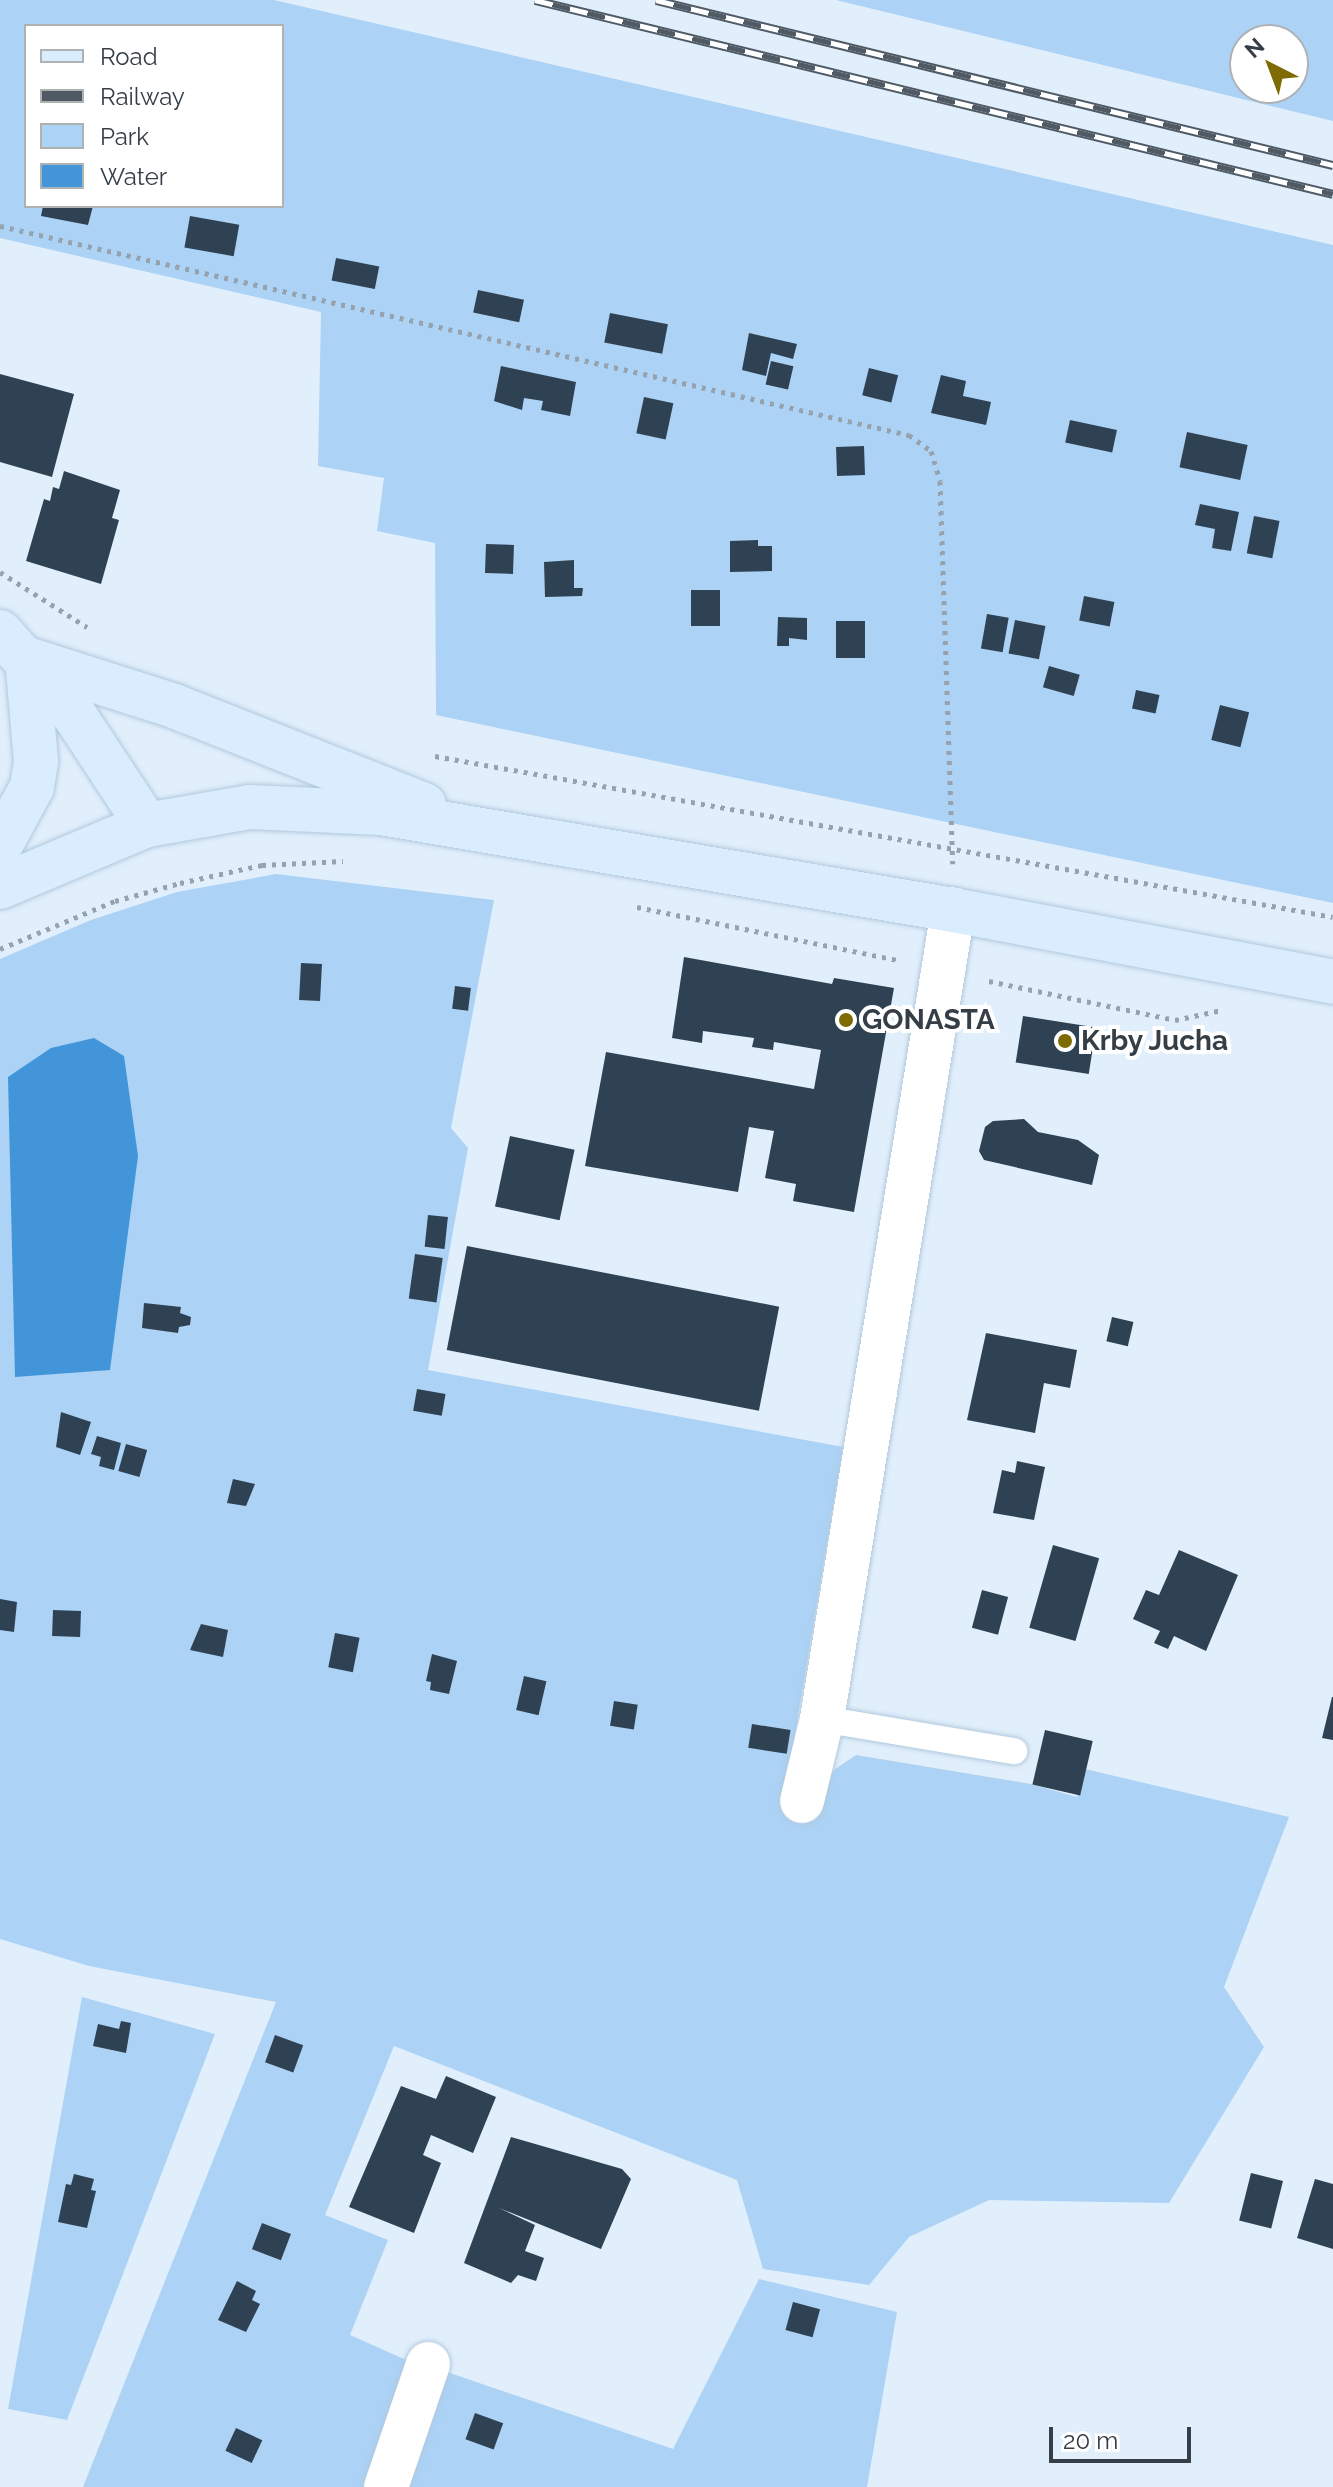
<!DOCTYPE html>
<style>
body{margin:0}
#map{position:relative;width:1333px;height:2487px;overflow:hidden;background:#e1effc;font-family:Raleway,sans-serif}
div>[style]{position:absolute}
.green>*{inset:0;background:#acd2f5}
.water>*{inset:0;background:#4295d9}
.building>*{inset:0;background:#2f4253;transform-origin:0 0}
.path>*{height:5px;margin-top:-2.5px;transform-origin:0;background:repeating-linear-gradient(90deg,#96a2ad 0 4px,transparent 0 10px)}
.roads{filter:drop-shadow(0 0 2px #b1c8dd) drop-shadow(0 0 2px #b1c8dd)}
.lane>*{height:26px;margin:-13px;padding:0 13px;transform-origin:13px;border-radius:13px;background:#fff}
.street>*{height:44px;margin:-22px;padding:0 22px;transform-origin:22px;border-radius:22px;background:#fff}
.secondary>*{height:44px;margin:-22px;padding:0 22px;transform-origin:22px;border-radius:22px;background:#d9edfe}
.rail>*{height:9px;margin-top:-4.5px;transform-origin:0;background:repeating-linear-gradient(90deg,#fff 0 18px,#505a64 0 36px);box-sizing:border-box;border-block:2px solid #505a64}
.dots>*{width:22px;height:22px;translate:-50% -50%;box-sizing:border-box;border:4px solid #fff;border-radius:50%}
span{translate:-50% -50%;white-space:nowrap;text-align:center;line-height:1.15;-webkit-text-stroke:8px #fff;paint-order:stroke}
.poi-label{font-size:28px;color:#353e47;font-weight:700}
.left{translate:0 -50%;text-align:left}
.legend{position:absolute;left:24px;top:24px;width:260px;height:184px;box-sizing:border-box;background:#fff;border:2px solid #aeb2b5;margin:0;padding:10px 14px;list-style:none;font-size:24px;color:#353e47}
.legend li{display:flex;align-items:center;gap:16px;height:40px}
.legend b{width:40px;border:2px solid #aeb2b5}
.north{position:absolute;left:1229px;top:24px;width:80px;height:80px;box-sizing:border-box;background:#fff;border:2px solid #aeb2b5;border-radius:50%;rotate:318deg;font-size:22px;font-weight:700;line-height:32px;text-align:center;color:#353e47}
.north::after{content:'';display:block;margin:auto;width:28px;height:36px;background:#7f6b04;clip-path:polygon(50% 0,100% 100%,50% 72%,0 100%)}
.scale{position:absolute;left:1049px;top:2427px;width:142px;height:36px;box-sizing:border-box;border:4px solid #353e47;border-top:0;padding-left:10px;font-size:24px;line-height:28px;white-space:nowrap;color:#353e47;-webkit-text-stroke:6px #fff;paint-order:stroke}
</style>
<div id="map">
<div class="green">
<div style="clip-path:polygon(evenodd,0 0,274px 0,1333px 245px,1333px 903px,436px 715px,435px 543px,377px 531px,384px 478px,318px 466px,321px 312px,0 238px,0 0,26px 26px,282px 26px,282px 206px,26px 206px,26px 26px)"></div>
<div style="clip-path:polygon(evenodd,836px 0,1333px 0,1333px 121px,836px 0,1245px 40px,1293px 40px,1293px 88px,1245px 88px,1245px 40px)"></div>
<div style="clip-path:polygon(276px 874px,494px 900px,451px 1128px,468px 1148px,428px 1370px,843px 1447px,784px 1800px,815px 1812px,834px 1770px,856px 1755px,1031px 1784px,1077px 1797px,1085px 1769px,1289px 1817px,1224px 1987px,1264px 2047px,1169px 2203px,989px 2200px,909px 2237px,869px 2285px,763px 2269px,737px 2180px,394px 2046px,325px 2215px,388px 2240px,350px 2335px,413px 2363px,374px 2487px,83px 2487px,276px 2002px,89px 1966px,0 1939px,0 959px,91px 920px,177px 892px)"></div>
<div style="clip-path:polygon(82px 1997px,215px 2034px,67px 2420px,8px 2409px)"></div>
<div style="clip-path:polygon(759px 2279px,897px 2312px,867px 2487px,402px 2487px,438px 2369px,673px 2449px)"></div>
</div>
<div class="water">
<div style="clip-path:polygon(94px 1038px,124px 1056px,138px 1156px,110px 1370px,15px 1377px,8px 1077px,51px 1048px)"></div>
</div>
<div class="building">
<div style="clip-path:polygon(43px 206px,93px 206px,88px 225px,41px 216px)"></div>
<div style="left:190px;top:216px;width:50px;height:32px;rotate:10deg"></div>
<div style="left:336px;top:258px;width:44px;height:23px;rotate:11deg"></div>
<div style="left:478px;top:290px;width:47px;height:23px;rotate:12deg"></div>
<div style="left:610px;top:313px;width:59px;height:30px;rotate:11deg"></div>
<div style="clip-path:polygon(749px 333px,797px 344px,793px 359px,771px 353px,766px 376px,742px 370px)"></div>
<div style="left:771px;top:361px;width:23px;height:24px;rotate:13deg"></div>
<div style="clip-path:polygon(501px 366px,576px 382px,570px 416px,541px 410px,543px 401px,524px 398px,522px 410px,494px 401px)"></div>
<div style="left:869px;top:368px;width:30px;height:28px;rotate:14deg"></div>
<div style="clip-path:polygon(0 374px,74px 394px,52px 477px,0 462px)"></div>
<div style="clip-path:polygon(941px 375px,966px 381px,963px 396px,991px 402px,986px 425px,931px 413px)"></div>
<div style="left:644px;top:397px;width:30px;height:37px;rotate:12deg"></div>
<div style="left:1070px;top:420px;width:48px;height:23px;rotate:12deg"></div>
<div style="left:1187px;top:432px;width:62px;height:36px;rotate:12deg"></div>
<div style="left:864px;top:446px;width:29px;height:28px;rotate:88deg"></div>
<div style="clip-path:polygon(64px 471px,120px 490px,112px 518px,119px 520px,101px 584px,26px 561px,44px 499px,50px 501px,53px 487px,59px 489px)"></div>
<div style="clip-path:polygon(1200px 504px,1239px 512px,1231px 551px,1212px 548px,1215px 529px,1195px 525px)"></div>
<div style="left:1254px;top:516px;width:26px;height:38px;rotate:11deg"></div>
<div style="clip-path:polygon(758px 540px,758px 546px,772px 546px,772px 571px,730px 572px,730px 541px)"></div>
<div style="left:486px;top:544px;width:28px;height:29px;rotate:2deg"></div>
<div style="clip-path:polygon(574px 560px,574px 588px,583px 588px,582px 596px,545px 597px,544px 562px)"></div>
<div style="left:691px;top:590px;width:29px;height:36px"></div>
<div style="left:1084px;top:596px;width:31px;height:25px;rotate:11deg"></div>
<div style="left:987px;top:614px;width:22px;height:35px;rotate:10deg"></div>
<div style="clip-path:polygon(778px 617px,807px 618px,807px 640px,789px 638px,789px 646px,777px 646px)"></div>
<div style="left:1015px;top:620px;width:31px;height:34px;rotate:11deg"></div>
<div style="left:836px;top:621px;width:29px;height:37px"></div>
<div style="left:1049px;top:666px;width:32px;height:22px;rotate:16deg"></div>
<div style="left:1136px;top:690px;width:24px;height:19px;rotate:12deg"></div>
<div style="left:1220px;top:705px;width:30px;height:36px;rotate:14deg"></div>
<div style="clip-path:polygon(684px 957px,832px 984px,834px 978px,894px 988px,854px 1212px,793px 1201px,796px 1184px,765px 1178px,774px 1131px,749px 1127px,738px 1192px,585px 1166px,606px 1052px,814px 1089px,821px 1050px,774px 1042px,773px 1050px,752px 1047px,754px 1038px,703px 1031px,702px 1043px,672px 1038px)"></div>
<div style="left:301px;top:963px;width:21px;height:37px;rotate:3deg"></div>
<div style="left:455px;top:986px;width:16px;height:23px;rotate:7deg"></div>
<div style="left:1023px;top:1016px;width:74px;height:47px;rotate:9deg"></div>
<div style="clip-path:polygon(1024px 1119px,1038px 1132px,1078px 1140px,1099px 1155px,1092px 1185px,984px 1160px,979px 1151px,985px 1127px,993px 1121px)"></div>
<div style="left:510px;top:1136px;width:66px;height:72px;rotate:12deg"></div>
<div style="left:428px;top:1215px;width:20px;height:32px;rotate:6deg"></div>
<div style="left:467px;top:1246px;width:318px;height:106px;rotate:11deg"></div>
<div style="left:415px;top:1254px;width:28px;height:45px;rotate:8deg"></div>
<div style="clip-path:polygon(144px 1303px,181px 1307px,180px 1313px,191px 1317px,190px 1325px,179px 1327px,178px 1333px,142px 1328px)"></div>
<div style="left:1112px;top:1317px;width:22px;height:25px;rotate:13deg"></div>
<div style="clip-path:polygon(986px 1333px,1077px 1350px,1070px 1388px,1044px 1383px,1035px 1433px,967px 1420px)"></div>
<div style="left:417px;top:1389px;width:29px;height:22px;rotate:10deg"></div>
<div style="clip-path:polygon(61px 1412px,91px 1422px,80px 1455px,56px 1447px)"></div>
<div style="clip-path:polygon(97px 1436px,121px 1443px,114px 1470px,99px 1466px,101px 1457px,91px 1454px)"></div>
<div style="left:126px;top:1444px;width:22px;height:28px;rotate:16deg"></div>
<div style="clip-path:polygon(1017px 1461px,1045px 1467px,1034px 1520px,993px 1513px,1002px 1470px,1015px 1473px)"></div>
<div style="clip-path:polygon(233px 1479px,255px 1484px,246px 1506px,227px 1503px)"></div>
<div style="left:1053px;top:1545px;width:48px;height:86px;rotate:16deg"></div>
<div style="clip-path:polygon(1179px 1550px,1238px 1575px,1206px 1651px,1174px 1636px,1168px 1649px,1154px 1643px,1160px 1631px,1133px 1619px,1146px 1590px,1159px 1595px)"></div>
<div style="left:982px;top:1590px;width:27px;height:39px;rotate:15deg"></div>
<div style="clip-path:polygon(0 1599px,17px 1602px,14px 1632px,0 1630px)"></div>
<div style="left:53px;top:1610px;width:28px;height:26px;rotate:2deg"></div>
<div style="clip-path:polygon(201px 1624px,228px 1630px,223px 1657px,190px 1650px)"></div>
<div style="left:335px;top:1633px;width:25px;height:35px;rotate:11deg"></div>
<div style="clip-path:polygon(432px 1654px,457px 1661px,449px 1694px,430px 1690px,431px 1682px,426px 1681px)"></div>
<div style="left:524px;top:1676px;width:23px;height:35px;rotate:13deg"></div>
<div style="clip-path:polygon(1332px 1697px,1333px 1697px,1333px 1740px,1322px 1738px)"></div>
<div style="left:614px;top:1701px;width:24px;height:25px;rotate:9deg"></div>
<div style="left:752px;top:1724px;width:39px;height:24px;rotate:9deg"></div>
<div style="left:1045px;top:1730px;width:49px;height:56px;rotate:13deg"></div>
<div style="clip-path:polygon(121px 2021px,131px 2023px,126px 2053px,93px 2046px,98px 2024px,119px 2029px)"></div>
<div style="left:275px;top:2035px;width:30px;height:29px;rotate:20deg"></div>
<div style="clip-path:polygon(446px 2076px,496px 2097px,473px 2153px,431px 2135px,423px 2155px,441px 2163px,414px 2233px,349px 2207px,401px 2086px,436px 2099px)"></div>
<div style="clip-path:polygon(511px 2137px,622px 2169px,631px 2179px,601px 2249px,499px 2208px,535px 2225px,525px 2251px,544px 2258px,536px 2281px,518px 2275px,511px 2283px,464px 2263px)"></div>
<div style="left:1251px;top:2173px;width:33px;height:49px;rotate:14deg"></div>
<div style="clip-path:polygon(74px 2174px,94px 2179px,91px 2190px,96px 2191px,87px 2228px,58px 2222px,66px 2184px,71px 2185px)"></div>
<div style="clip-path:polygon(1315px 2179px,1333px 2184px,1333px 2249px,1297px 2238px)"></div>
<div style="left:262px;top:2223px;width:31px;height:28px;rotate:21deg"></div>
<div style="clip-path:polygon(237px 2281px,256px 2291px,252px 2300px,260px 2304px,246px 2332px,218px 2320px)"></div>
<div style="left:793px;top:2302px;width:28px;height:29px;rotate:15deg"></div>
<div style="left:475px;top:2413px;width:30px;height:28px;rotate:20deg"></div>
<div style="left:236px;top:2428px;width:29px;height:25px;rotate:25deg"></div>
</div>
<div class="path">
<div style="left:0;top:226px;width:933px;rotate:12.95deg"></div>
<div style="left:909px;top:435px;width:27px;rotate:36deg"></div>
<div style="left:931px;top:451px;width:31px;rotate:73deg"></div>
<div style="left:940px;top:481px;width:383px;rotate:88.1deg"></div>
<div style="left:0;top:572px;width:103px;rotate:32.3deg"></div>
<div style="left:435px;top:756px;width:912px;rotate:10.16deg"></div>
<div style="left:637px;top:907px;width:265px;rotate:11.5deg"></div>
<div style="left:0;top:949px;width:125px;rotate:-22.7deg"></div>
<div style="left:115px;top:901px;width:67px;rotate:-15.5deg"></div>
<div style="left:180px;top:883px;width:84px;rotate:-12.4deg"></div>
<div style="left:262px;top:865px;width:81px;rotate:-2.8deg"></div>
<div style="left:989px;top:981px;width:190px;rotate:11.8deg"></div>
<div style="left:1175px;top:1020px;width:48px;rotate:-12deg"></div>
</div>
<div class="roads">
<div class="lane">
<div style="left:822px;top:1719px;width:195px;rotate:9.5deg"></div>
</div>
<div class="street">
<div style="left:802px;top:1801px;width:84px;rotate:-76.3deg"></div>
<div style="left:822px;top:1719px;width:820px;rotate:-80.8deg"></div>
<div style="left:386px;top:2487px;width:130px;rotate:-71.1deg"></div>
</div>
<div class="secondary">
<div style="left:0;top:632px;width:113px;rotate:48.2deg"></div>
<div style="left:75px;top:716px;width:131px;rotate:56.6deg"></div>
<div style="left:27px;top:659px;width:154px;rotate:17.7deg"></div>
<div style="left:174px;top:706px;width:269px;rotate:21.6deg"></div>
<div style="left:0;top:846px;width:67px;rotate:-61.5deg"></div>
<div style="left:32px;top:787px;width:26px;rotate:-81deg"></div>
<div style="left:36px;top:761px;width:102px;rotate:-95deg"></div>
<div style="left:0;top:887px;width:160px;rotate:-22.9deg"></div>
<div style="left:147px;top:825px;width:105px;rotate:-9.9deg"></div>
<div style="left:250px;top:807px;width:131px;rotate:2.6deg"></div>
<div style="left:381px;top:813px;width:580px;rotate:9.62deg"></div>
<div style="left:953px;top:910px;width:387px;rotate:10.7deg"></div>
</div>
</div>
<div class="rail">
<div style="left:535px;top:0;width:821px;rotate:13.66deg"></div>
<div style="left:656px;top:0;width:697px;rotate:13.7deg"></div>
</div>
<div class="dots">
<div style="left:846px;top:1020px;background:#7f6b04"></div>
<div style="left:1065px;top:1041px;background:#7f6b04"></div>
</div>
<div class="poi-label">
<span class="left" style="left:862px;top:1020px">GONASTA</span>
<span class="left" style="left:1081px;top:1041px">Krby Jucha</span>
</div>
<ul class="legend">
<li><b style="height:10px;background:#d9edfe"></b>Road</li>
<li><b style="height:10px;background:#505a64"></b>Railway</li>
<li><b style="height:22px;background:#acd2f5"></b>Park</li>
<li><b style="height:22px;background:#4295d9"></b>Water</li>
</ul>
<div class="north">N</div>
<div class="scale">20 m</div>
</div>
